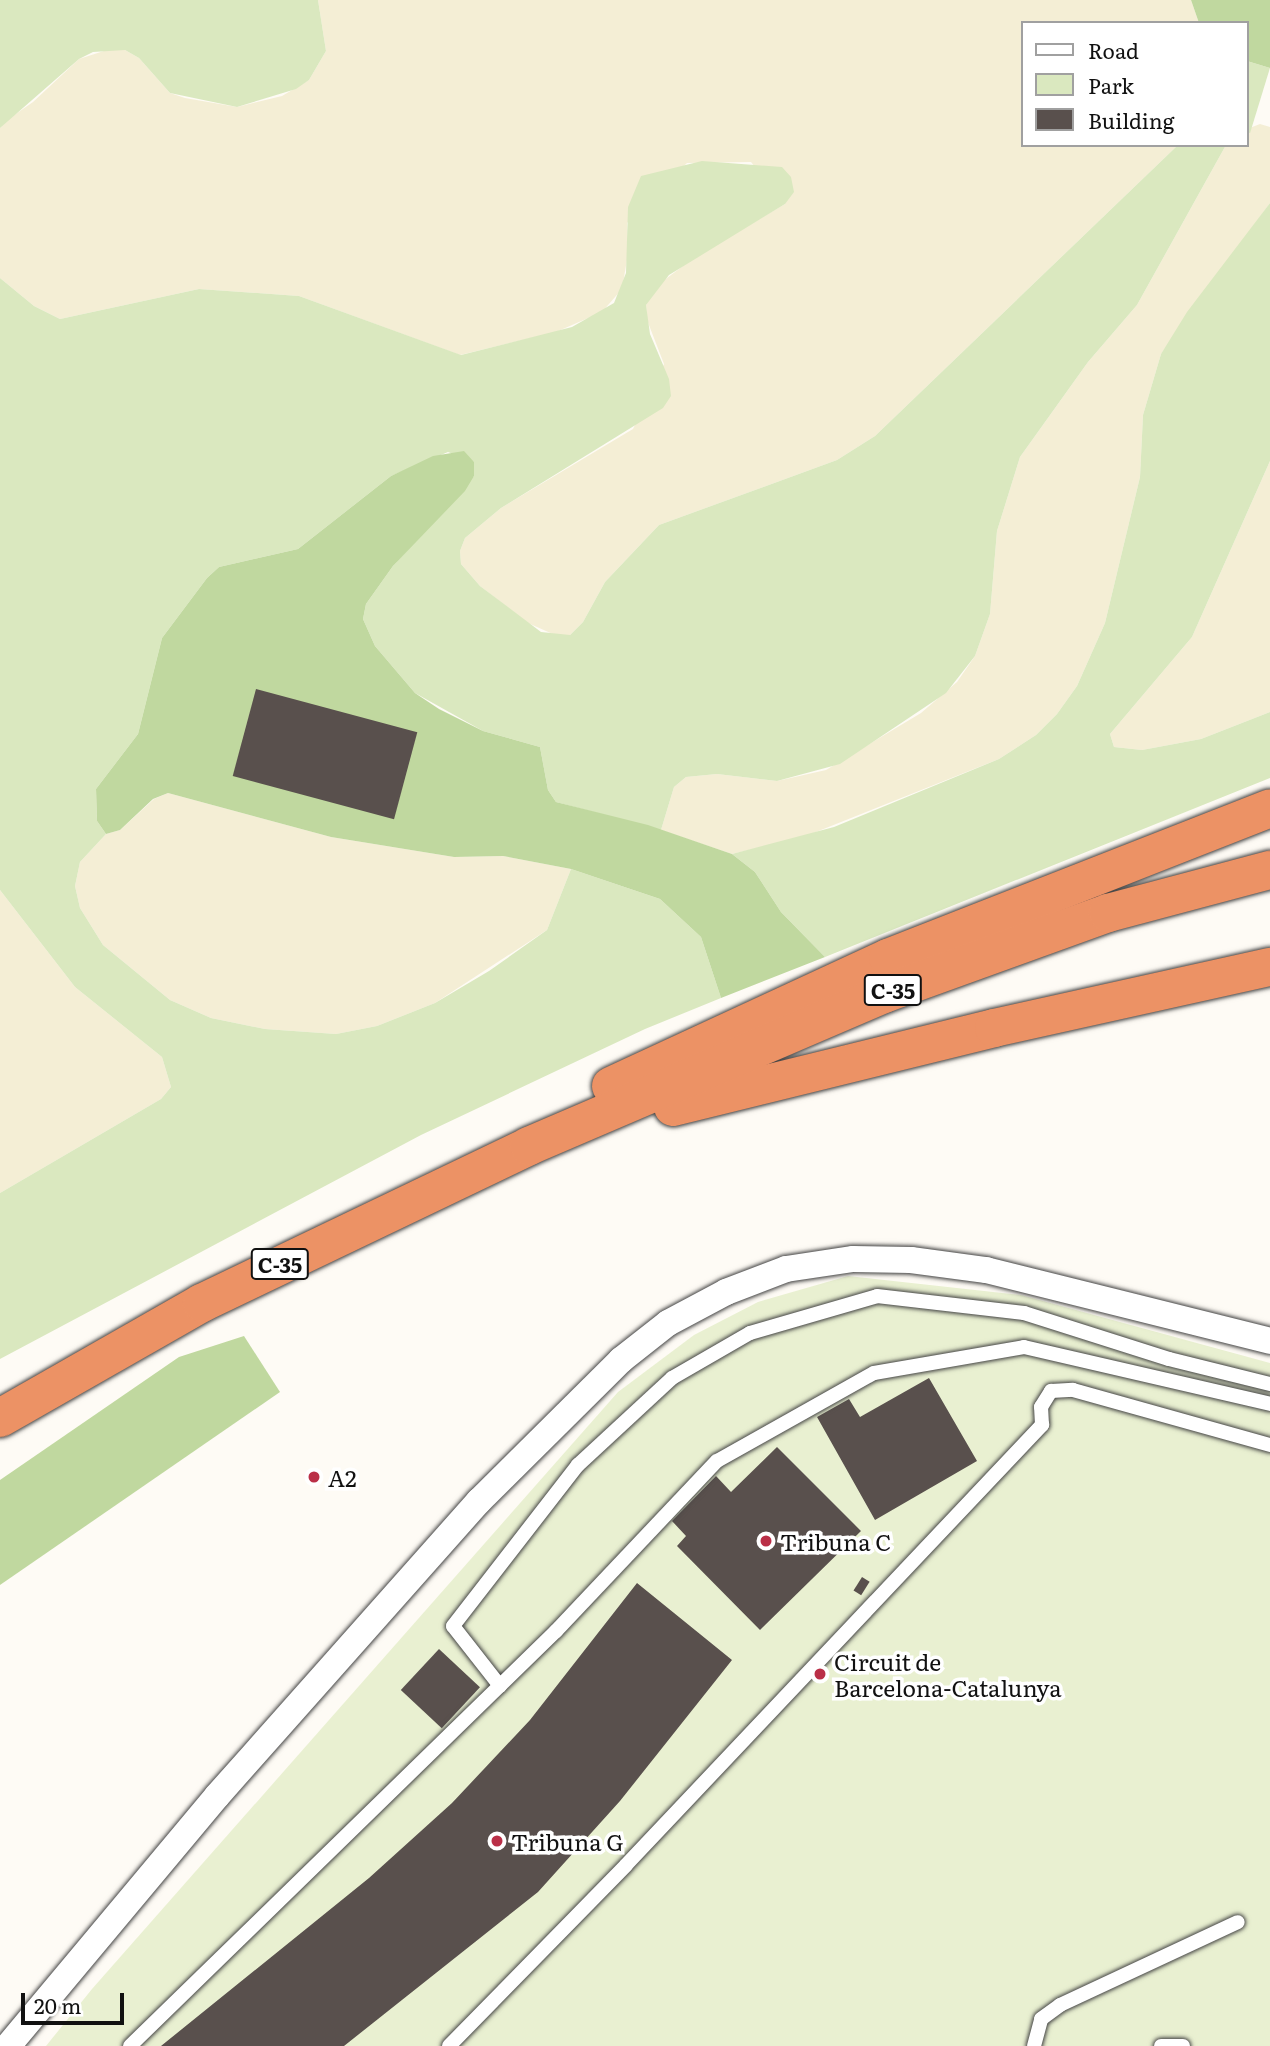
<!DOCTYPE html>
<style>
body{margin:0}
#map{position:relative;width:1270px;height:2046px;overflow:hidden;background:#fefbf5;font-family:Literata,serif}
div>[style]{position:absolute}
.farmland>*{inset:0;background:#f4eed5}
.green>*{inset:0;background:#dae8bf;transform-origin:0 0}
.forest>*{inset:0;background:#c0d89f}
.pitch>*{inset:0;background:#e9f0d1}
.building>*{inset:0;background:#59504d;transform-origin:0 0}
.roads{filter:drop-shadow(0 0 2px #444) drop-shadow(0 0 2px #444)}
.lane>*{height:14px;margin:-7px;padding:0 7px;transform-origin:7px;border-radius:7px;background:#fff}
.street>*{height:26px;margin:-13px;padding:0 13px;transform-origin:13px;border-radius:13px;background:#fff}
.highway>*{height:38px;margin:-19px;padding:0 19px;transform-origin:19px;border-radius:19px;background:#ec9265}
.dots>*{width:19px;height:19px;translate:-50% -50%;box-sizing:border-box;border:4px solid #fff;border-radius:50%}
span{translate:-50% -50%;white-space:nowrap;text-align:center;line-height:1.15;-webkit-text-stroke:7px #fff;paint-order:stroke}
.shield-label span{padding:2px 5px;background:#fff;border:2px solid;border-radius:5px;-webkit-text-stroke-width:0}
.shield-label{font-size:21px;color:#111;font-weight:700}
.poi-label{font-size:23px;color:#111}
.left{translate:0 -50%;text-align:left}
.legend{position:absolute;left:1021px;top:21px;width:228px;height:126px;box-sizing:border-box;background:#fff;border:2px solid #a0a0a0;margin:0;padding:9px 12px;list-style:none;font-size:21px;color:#111}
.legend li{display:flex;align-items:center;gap:14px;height:35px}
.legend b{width:35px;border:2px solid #a0a0a0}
.scale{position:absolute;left:21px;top:1993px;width:103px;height:32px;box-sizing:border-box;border:4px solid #111;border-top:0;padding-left:9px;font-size:21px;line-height:24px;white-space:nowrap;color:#111;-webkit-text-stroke:5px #fff;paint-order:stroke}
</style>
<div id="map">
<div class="farmland">
<div style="clip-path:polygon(318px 0,1191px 0,1199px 23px,1023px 23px,1023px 145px,1178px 145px,875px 436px,837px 460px,659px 525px,605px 582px,583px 622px,570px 635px,555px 635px,528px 623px,480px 586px,461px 564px,460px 551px,465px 538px,501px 508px,633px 429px,664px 364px,647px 320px,646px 305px,655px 287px,695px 257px,785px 204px,751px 162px,687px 163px,627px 223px,628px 254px,622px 289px,602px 312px,556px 332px,460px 355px,299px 296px,199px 289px,60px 319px,34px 306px,0 278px,0 128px,7px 120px,33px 102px,79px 59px,107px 50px,125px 50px,139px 58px,170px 93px,185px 98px,237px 107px,282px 96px,309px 80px,326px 51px)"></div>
<div style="clip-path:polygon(1260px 124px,1270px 127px,1270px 203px,1161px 354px,1143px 415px,1140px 477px,1105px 623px,1077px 686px,1057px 714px,1036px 735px,999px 759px,806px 836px,732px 854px,661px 830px,674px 787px,686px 777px,717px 774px,777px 781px,826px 770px,921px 713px,957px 682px,975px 656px,990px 614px,997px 531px,1020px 457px,1088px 362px,1137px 305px,1226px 145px,1247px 145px,1247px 129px)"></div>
<div style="clip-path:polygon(1270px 461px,1270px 712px,1201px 739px,1142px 750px,1114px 747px,1110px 734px,1192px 637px)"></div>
<div style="clip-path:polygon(168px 793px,331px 837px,454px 857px,503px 856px,571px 869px,547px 930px,435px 1003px,377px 1026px,336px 1034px,265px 1029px,211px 1018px,170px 1000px,103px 945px,80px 908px,75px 886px,80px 862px,106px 834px,120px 830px,154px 799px)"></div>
<div style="clip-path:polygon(0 890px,75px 987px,162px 1057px,171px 1087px,161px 1099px,0 1193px)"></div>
</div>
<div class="green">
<div style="clip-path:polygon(0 0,318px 0,326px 51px,309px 80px,296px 89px,237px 107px,170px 93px,139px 58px,125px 50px,93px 52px,79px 59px,0 128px)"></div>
<div style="left:1247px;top:61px;width:24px;height:68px;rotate:17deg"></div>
<div style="clip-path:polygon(1178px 145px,1226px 145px,1137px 305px,1088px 362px,1020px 457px,997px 531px,990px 614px,975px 656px,946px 693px,840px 764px,777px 781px,717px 774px,686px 777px,674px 787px,661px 830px,556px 802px,548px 790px,540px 747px,483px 731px,415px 693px,375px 646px,363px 619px,366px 604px,393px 566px,474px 476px,474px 462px,448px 452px,391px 476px,298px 549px,219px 567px,207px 578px,162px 638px,138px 734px,96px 789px,97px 821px,106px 834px,80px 862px,75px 886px,80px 908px,103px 945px,170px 1000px,211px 1018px,265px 1029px,336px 1034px,377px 1026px,435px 1003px,489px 971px,547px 930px,571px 869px,660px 899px,701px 937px,721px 998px,645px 1029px,421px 1135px,0 1359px,0 1193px,161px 1099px,171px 1087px,162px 1057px,75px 987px,0 890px,0 278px,34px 306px,60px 319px,199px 289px,299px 296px,461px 355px,572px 327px,614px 303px,626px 273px,628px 207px,641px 176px,702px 161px,782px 167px,791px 177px,794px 192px,785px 204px,669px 275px,646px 305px,650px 334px,669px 379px,671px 396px,663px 408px,501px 508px,465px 538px,460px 551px,461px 564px,480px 586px,541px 632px,570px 635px,583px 622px,605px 582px,659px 525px,837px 460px,875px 436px)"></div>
<div style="clip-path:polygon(1270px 203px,1270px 461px,1192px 637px,1110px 734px,1114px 747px,1142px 750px,1201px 739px,1270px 712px,1270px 778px,825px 957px,781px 912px,755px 872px,732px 854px,834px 827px,999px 759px,1036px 735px,1057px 714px,1077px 686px,1105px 623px,1140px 477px,1143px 415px,1161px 354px,1187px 312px)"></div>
</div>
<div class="forest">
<div style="clip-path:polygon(1191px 0,1270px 0,1270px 68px,1247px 61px,1247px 23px,1199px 23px)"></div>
<div style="clip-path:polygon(464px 451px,474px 462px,474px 476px,465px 491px,393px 566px,366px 604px,363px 619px,375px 646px,415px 693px,439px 709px,483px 731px,540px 747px,548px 790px,556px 802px,648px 825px,732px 854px,755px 872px,781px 912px,825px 957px,721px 998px,701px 937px,660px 899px,571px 869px,503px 856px,454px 857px,331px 837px,168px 793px,153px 799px,120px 830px,106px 834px,97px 821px,96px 789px,138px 734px,162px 638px,207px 578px,219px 567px,298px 549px,391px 476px,433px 456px)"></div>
<div style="clip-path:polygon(244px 1336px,280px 1392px,0 1585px,0 1480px,179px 1357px)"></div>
</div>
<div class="pitch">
<div style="clip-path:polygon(848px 1276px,1021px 1295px,1270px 1363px,1270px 2046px,46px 2046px,92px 1989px,618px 1392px,694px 1335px,758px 1302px)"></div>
</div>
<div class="building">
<div style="left:256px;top:689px;width:167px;height:90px;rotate:15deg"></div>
<div style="clip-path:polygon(929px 1378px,977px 1461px,875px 1520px,817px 1417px,849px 1399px,860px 1417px)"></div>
<div style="clip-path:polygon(777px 1447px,861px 1531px,760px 1630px,677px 1546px,686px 1536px,672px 1521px,716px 1476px,731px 1492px)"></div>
<div style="left:862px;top:1577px;width:9px;height:16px;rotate:32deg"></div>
<div style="clip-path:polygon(637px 1583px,732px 1660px,620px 1801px,538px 1892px,344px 2046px,161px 2046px,369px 1878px,452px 1803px,530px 1720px)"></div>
<div style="left:439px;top:1649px;width:56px;height:56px;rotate:43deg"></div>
</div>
<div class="roads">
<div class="lane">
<div style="left:500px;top:1686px;width:76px;rotate:-128.1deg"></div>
<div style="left:453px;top:1626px;width:204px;rotate:-52.2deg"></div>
<div style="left:578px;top:1465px;width:128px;rotate:-42.8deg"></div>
<div style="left:672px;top:1378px;width:90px;rotate:-30deg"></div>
<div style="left:750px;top:1333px;width:132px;rotate:-16.2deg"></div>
<div style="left:877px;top:1296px;width:148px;rotate:6.6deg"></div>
<div style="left:1024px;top:1313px;width:152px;rotate:17.6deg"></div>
<div style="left:1169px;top:1359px;width:104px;rotate:13.9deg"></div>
<div style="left:130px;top:2046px;width:595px;rotate:-44.25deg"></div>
<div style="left:556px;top:1631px;width:234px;rotate:-46.6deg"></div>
<div style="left:717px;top:1461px;width:180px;rotate:-29.3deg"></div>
<div style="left:874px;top:1373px;width:152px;rotate:-9.8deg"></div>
<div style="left:1024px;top:1347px;width:253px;rotate:13deg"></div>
<div style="left:449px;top:2046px;width:253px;rotate:-45.6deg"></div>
<div style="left:626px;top:1865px;width:606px;rotate:-46.61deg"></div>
<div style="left:1042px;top:1425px;width:18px;rotate:-93deg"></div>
<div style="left:1041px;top:1407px;width:19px;rotate:-58deg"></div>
<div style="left:1051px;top:1391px;width:22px;rotate:-3deg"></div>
<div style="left:1073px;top:1390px;width:205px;rotate:15.6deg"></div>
<div style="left:1034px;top:2046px;width:28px;rotate:-75deg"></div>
<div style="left:1041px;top:2019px;width:24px;rotate:-36deg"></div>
<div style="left:1060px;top:2005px;width:196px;rotate:-25deg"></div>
<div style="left:1161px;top:2046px;width:22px"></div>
</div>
<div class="street">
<div style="left:8px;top:2046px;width:326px;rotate:-50.1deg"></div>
<div style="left:217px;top:1796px;width:395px;rotate:-48.4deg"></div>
<div style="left:479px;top:1501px;width:200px;rotate:-44.8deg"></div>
<div style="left:621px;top:1360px;width:60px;rotate:-38.2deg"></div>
<div style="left:668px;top:1323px;width:66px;rotate:-28.1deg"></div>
<div style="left:726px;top:1292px;width:64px;rotate:-21deg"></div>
<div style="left:786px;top:1269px;width:68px;rotate:-8.5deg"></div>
<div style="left:853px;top:1259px;width:58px;rotate:1deg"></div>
<div style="left:911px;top:1260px;width:76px;rotate:7.6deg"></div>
<div style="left:986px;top:1270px;width:293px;rotate:14deg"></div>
</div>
<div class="highway">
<div style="left:611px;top:1086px;width:305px;rotate:-24.8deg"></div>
<div style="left:888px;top:958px;width:410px;rotate:-21.4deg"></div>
<div style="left:673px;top:1107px;width:331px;rotate:-13.8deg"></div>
<div style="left:994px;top:1028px;width:283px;rotate:-12.5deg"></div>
<div style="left:0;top:1418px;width:232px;rotate:-29.7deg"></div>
<div style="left:202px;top:1303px;width:363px;rotate:-25.6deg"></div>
<div style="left:529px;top:1146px;width:386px;rotate:-23.2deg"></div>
<div style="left:884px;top:994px;width:238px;rotate:-19.9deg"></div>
<div style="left:1108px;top:913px;width:168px;rotate:-14.9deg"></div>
</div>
</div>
<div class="dots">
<div style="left:314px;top:1477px;background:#ba2f47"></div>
<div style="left:766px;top:1541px;background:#ba2f47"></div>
<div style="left:820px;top:1674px;background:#ba2f47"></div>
<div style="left:497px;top:1841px;background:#ba2f47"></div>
</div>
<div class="shield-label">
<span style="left:893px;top:990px">C-35</span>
<span style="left:280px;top:1264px">C-35</span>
</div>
<div class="poi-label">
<span class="left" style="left:328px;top:1477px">A2</span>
<span class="left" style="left:780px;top:1541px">Tribuna C</span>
<span class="left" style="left:834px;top:1674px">Circuit de<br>Barcelona-Catalunya</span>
<span class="left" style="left:511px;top:1841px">Tribuna G</span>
</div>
<ul class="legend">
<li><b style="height:9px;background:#fff"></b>Road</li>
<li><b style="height:19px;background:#dae8bf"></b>Park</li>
<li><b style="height:19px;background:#59504d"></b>Building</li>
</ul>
<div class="scale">20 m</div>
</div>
